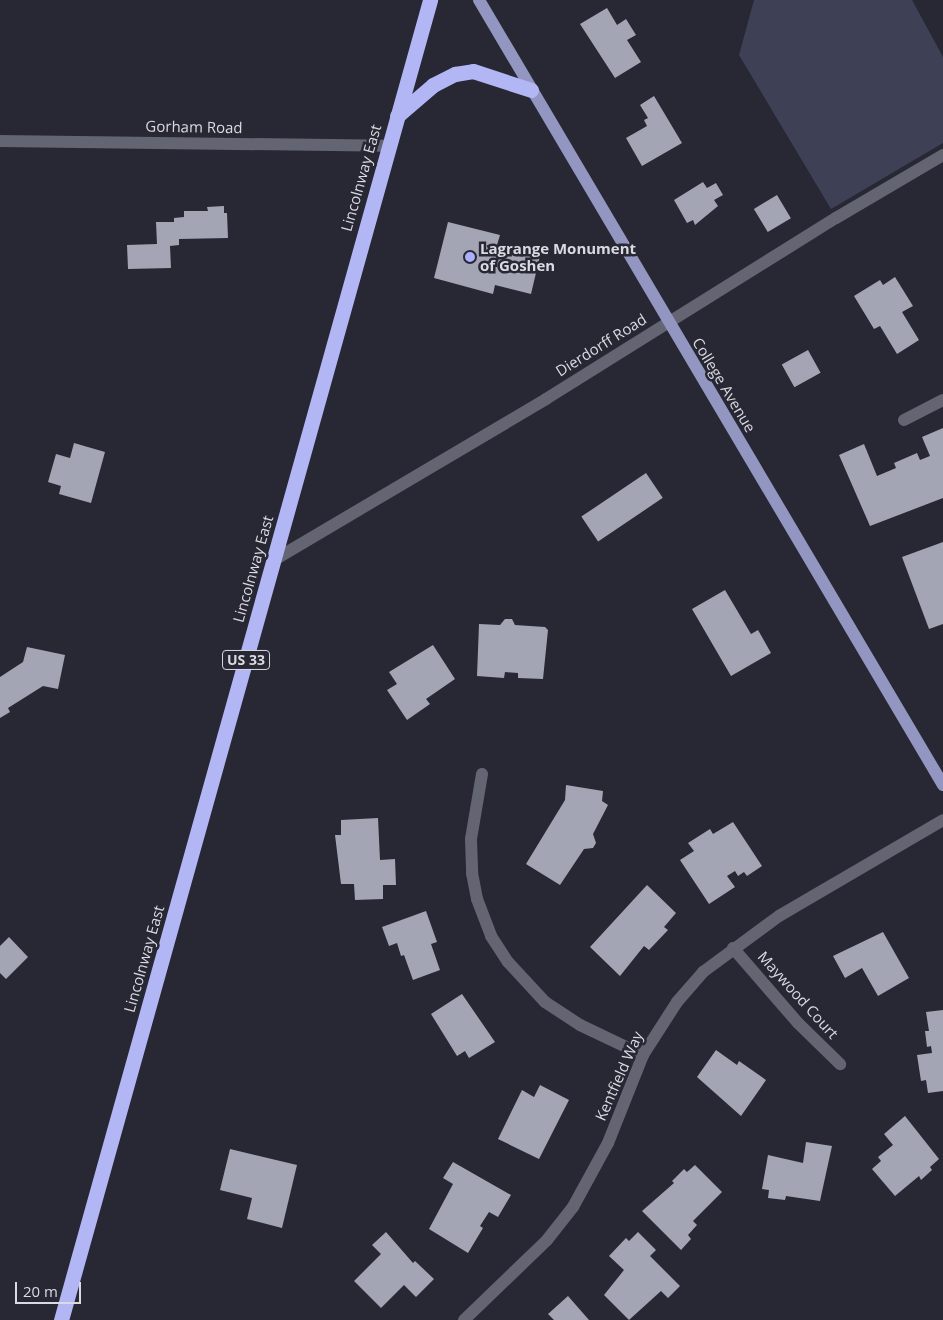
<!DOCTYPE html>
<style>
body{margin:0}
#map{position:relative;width:943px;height:1320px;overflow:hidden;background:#272834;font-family:"Open Sans",sans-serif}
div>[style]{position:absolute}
.green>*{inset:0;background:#3e4056}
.building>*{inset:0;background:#a4a5b4;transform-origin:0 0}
.minor>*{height:12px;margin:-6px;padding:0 6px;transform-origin:6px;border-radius:6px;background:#646573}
.major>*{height:12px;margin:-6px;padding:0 6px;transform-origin:6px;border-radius:6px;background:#9396c1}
.highway>*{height:15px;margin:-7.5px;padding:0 7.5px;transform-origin:7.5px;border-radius:7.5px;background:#b2b6f5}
.dots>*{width:14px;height:14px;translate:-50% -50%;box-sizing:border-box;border:2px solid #272834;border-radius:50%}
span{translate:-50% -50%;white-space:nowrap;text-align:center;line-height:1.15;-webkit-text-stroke:5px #272834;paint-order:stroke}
.shield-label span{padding:1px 4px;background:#272834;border:1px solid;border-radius:4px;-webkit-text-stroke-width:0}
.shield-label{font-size:14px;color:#dadae2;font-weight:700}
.street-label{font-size:15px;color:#dadae2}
.poi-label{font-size:15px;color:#dadae2;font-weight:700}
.left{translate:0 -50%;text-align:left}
.scale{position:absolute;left:15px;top:1282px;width:66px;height:22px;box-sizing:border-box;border:2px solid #dadae2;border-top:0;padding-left:6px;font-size:15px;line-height:18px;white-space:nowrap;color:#dadae2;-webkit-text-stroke:4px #272834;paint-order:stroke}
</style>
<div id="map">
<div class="green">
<div style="clip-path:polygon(754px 0,912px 0,943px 57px,943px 143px,831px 209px,739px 55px)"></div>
</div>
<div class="building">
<div style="clip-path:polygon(607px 8px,617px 25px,626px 19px,636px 35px,627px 40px,641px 62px,615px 78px,580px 24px)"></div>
<div style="clip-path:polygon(654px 96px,682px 143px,642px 166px,626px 138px,647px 126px,644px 120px,648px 118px,640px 105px)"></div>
<div style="clip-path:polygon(703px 182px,707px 188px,716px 183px,723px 195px,714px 200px,718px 206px,695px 225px,693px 220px,687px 223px,674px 200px)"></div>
<div style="left:777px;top:195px;width:27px;height:27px;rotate:59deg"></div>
<div style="clip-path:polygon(224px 206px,224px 213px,227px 213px,228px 238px,179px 239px,179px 245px,170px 246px,171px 268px,128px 269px,127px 245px,157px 244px,156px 222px,174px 222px,174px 218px,184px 217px,184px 211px,208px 211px,207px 207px)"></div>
<div style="clip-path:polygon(448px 222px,500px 235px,497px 245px,540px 256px,531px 294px,495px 285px,493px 294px,434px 278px)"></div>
<div style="clip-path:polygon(895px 277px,913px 306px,902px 312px,919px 340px,897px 354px,880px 326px,874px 329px,854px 296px,880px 280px,883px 285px)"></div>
<div style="left:808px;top:350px;width:26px;height:30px;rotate:61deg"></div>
<div style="clip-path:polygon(943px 428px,943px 498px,870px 526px,839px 455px,864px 444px,877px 476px,896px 468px,894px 463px,917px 453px,920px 460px,930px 456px,922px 437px)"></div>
<div style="clip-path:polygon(74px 443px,105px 452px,91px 503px,59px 494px,61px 486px,48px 482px,56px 454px,70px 458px)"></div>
<div style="left:646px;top:473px;width:30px;height:78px;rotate:56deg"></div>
<div style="clip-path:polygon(943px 542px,943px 624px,929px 629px,902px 557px)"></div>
<div style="clip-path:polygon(725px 590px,751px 634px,758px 630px,771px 653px,731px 676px,692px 609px)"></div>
<div style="clip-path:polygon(505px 619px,512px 619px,515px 625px,545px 627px,548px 630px,543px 679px,518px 678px,518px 673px,505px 672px,504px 678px,477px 676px,479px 624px,500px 625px)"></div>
<div style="clip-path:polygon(433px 645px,455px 679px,426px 699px,430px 704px,407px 720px,387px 690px,397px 684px,389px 672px)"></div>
<div style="clip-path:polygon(27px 647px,65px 655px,58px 689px,43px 686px,8px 708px,10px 712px,0 718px,0 677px,23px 662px)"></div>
<div style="clip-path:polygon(566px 785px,603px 791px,602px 801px,608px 805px,593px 834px,596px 843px,593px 848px,584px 849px,560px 885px,526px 864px,565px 800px)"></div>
<div style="clip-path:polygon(378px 818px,380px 860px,395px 859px,396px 885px,383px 885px,383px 899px,355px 900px,354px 884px,341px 884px,335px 835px,341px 835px,341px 820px)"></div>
<div style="clip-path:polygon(733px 822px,762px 866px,747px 876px,744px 872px,738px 876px,735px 871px,727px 876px,735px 887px,709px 904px,680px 860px,694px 851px,688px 843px,710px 829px,713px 834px)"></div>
<div style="clip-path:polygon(647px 885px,676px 913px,664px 927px,668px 930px,649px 950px,644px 946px,620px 976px,590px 947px)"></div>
<div style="clip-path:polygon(426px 911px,437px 942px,431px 944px,440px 970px,413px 980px,404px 955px,401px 956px,397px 943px,389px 946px,382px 927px)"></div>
<div style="clip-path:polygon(883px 932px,909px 978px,878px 996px,862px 968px,845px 978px,833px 956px)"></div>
<div style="clip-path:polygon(9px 937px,28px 957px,6px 979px,0 973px,0 946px)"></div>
<div style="clip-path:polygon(462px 994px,495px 1042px,469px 1058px,465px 1051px,457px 1056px,431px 1014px)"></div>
<div style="clip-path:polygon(943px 1010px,943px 1091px,928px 1093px,926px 1080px,921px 1081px,917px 1055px,932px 1053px,931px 1046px,927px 1047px,925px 1031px,929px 1031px,926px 1012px)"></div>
<div style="clip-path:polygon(716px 1050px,737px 1065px,739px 1061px,766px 1080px,741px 1116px,697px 1077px)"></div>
<div style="clip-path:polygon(540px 1085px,569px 1100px,539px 1159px,498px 1139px,522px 1090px,534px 1097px)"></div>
<div style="clip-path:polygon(905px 1116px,939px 1159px,930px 1167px,932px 1170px,921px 1180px,919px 1176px,895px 1196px,872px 1169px,881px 1161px,878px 1157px,893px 1145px,884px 1134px)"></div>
<div style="clip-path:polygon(806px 1142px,832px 1146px,820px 1201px,786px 1196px,785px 1200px,768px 1198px,769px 1190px,762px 1189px,768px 1155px,803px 1163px)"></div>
<div style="clip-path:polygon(230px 1149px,297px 1165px,282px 1228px,247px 1219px,252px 1198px,220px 1190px)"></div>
<div style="clip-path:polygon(453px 1162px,511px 1195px,498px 1217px,489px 1212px,480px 1226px,483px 1228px,468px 1253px,429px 1229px,453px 1184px,443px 1178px)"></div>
<div style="clip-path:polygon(695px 1165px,722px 1192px,693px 1221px,697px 1225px,688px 1235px,691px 1239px,681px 1250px,642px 1211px,674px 1183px,672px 1181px,684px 1169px,687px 1172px)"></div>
<div style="clip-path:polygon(386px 1232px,413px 1263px,415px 1261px,434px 1279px,416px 1297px,404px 1285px,381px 1308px,354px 1281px,381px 1254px,372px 1245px)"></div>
<div style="clip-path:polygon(638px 1232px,656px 1250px,650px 1256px,680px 1286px,668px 1298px,661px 1291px,629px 1320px,604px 1295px,624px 1270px,609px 1256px,626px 1238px,629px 1241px)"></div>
<div style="clip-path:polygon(568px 1296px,589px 1320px,554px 1320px,548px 1314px)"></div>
</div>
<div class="minor">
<div style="left:0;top:141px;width:388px;rotate:0.7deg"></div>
<div style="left:904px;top:420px;width:44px;rotate:-27.1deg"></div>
<div style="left:274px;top:560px;width:316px;rotate:-30.6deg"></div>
<div style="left:546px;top:399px;width:342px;rotate:-32deg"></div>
<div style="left:836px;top:218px;width:124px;rotate:-30.5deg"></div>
<div style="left:482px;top:774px;width:66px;rotate:99.6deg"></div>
<div style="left:471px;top:839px;width:34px;rotate:88deg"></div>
<div style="left:472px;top:873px;width:26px;rotate:79deg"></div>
<div style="left:477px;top:899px;width:40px;rotate:69deg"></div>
<div style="left:491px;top:936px;width:31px;rotate:57deg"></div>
<div style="left:508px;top:962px;width:54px;rotate:47.2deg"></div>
<div style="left:545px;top:1002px;width:42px;rotate:33.3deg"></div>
<div style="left:580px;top:1025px;width:70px;rotate:25.5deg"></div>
<div style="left:733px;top:948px;width:99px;rotate:49.1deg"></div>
<div style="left:798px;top:1023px;width:59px;rotate:44.3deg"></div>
<div style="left:464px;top:1320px;width:115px;rotate:-43.9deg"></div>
<div style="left:547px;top:1240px;width:42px;rotate:-51.8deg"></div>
<div style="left:573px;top:1207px;width:73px;rotate:-61.3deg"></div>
<div style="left:608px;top:1143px;width:95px;rotate:-68.3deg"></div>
<div style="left:643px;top:1055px;width:63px;rotate:-57.3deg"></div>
<div style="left:677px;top:1002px;width:40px;rotate:-49deg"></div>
<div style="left:703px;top:972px;width:94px;rotate:-36.4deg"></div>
<div style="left:779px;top:916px;width:190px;rotate:-30.3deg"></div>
</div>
<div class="major">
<div style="left:479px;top:0;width:912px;rotate:59.41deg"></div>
</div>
<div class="highway">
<div style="left:397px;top:116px;width:48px;rotate:-40.7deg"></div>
<div style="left:433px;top:85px;width:25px;rotate:-27deg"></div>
<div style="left:455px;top:74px;width:18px;rotate:-9deg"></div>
<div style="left:473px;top:71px;width:61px;rotate:18.1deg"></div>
<div style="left:61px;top:1320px;width:1371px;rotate:-74.38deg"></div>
</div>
<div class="dots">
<div style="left:470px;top:257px;background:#acaffb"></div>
</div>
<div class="shield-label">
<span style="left:246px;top:660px">US 33</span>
</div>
<div class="street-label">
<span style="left:194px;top:127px;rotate:1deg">Gorham Road</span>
<span style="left:361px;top:178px;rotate:-74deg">Lincolnway East</span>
<span style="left:601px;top:345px;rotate:-32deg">Dierdorff Road</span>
<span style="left:724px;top:385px;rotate:59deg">College Avenue</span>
<span style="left:253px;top:569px;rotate:-74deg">Lincolnway East</span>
<span style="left:144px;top:959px;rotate:-74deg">Lincolnway East</span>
<span style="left:798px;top:995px;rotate:48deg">Maywood Court</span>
<span style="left:619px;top:1076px;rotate:-66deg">Kentfield Way</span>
</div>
<div class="poi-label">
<span class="left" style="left:480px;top:257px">Lagrange Monument<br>of Goshen</span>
</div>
<div class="scale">20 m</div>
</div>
